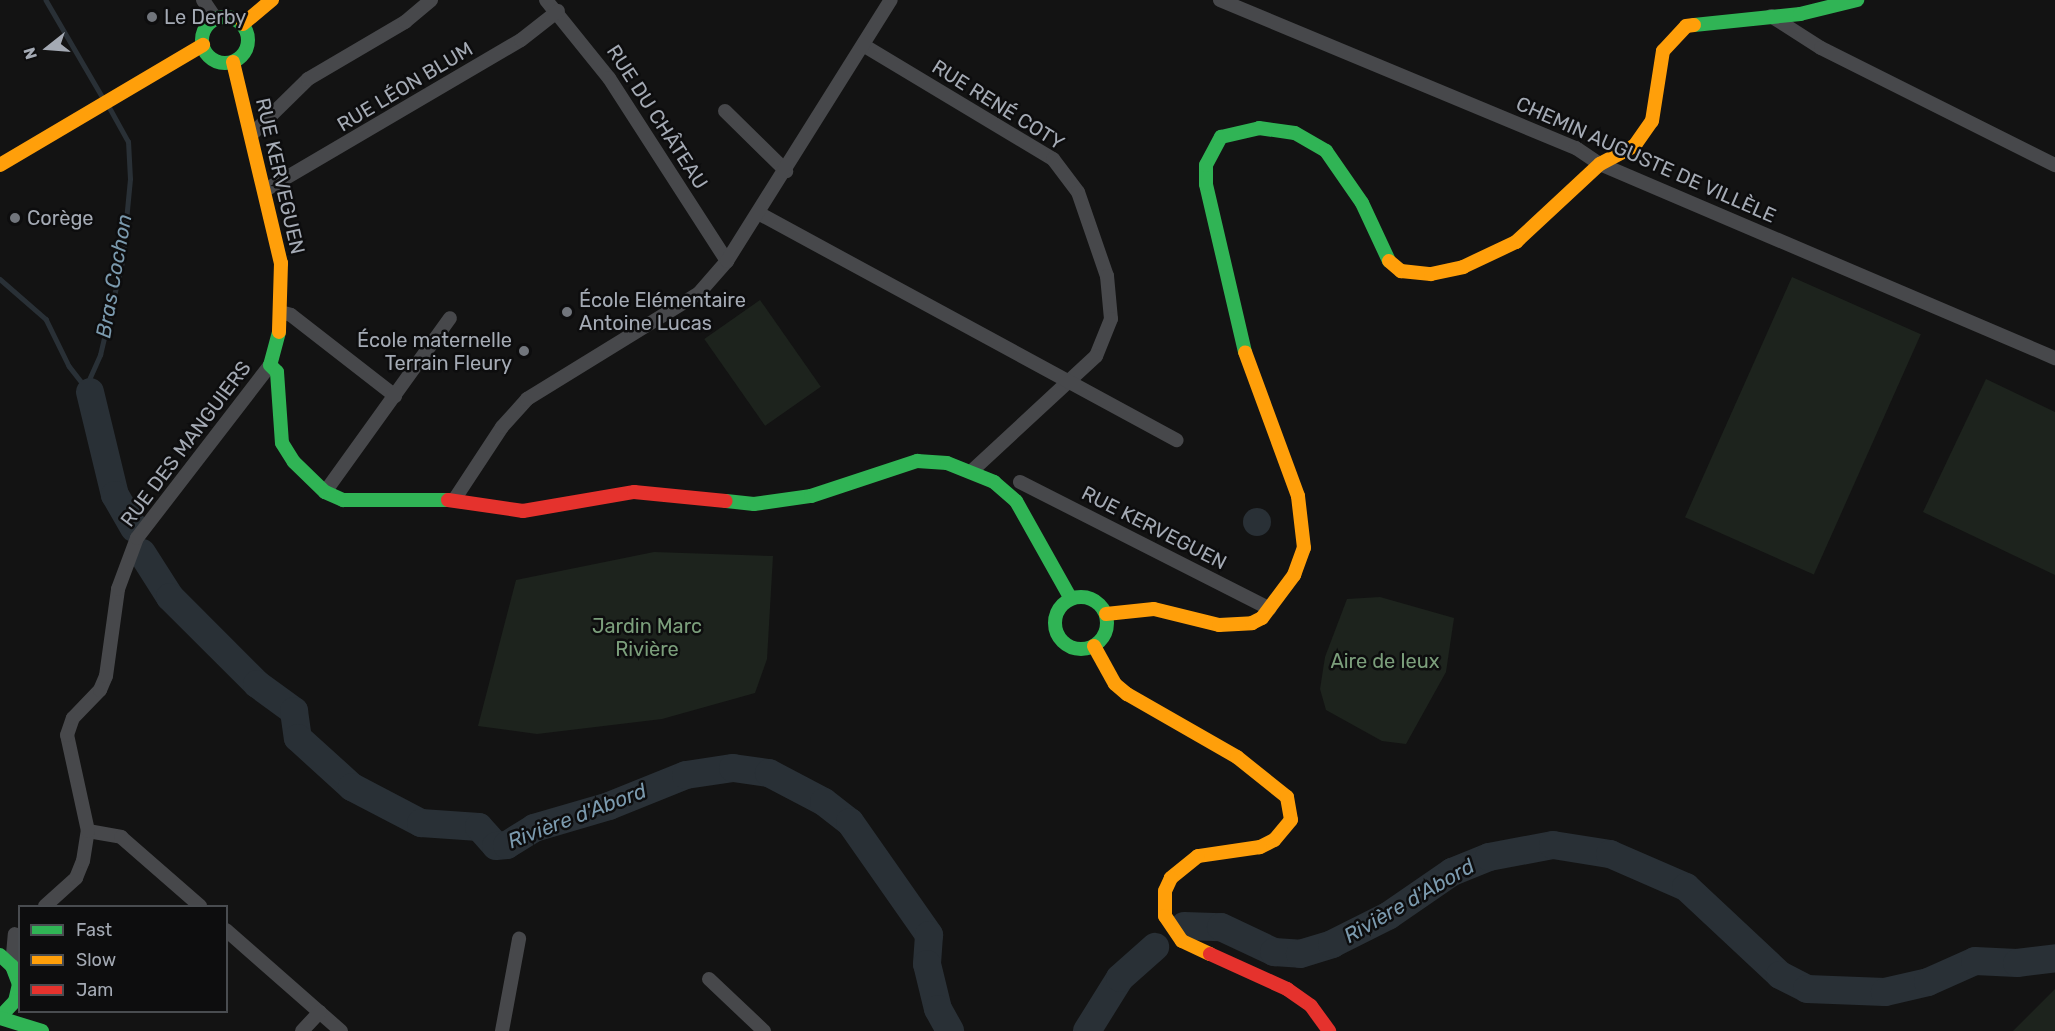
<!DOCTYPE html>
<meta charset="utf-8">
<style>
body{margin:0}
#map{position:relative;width:2055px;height:1031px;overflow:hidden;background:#131313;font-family:Rubik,sans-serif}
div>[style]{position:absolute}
.green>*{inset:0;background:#1d231d;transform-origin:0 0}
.water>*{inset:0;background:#293036}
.round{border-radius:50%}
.stream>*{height:4.5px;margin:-2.25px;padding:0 2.25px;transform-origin:2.25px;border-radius:2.25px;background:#293036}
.river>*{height:28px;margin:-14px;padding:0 14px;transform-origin:14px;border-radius:14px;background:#293036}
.street>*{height:14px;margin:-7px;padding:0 7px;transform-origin:7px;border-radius:7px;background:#47484b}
.fast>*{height:14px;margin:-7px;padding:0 7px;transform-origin:7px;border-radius:7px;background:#30b455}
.fast>.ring{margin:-7px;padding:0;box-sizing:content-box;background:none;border:14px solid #30b455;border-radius:50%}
.slow>*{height:14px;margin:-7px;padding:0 7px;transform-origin:7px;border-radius:7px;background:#ff9f0a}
.jam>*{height:14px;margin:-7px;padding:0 7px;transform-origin:7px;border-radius:7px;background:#e5322d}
.dots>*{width:16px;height:16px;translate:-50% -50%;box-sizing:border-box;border:3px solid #0d0d0e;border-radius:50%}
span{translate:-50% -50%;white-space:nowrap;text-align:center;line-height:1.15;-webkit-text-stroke:5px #0d0d0e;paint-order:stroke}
.poi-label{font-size:20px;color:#a4aab4}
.left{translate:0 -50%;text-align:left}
.right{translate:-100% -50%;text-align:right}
.street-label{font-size:20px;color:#a4aab4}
.park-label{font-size:20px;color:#7b9e7b}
.water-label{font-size:21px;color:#7b9aae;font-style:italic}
.legend{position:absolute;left:18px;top:905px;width:210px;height:108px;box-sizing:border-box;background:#0d0d0e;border:2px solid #494c50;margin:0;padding:8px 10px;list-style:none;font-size:18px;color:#a4aab4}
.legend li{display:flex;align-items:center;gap:12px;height:30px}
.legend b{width:30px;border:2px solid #494c50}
.north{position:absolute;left:18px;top:18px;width:60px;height:60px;-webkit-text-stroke:4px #0d0d0e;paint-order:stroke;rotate:253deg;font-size:16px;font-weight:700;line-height:24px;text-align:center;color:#a4aab4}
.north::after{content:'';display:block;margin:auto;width:21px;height:27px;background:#a4aab4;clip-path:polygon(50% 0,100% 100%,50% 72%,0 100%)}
</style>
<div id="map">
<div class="green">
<div style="left:1792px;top:277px;width:141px;height:263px;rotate:24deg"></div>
<div style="left:760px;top:300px;width:106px;height:68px;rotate:55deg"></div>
<div style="clip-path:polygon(1986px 379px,2055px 412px,2055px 575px,1923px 512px)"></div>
<div style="clip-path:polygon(654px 552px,773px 556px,767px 659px,755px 693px,662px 719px,537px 734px,478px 726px,516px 580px)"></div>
<div style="clip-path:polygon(1380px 597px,1454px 618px,1446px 672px,1406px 744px,1382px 741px,1326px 710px,1320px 689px,1325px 657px,1347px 599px)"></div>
<div style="clip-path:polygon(2055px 989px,2055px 1031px,2013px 1031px)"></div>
</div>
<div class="water">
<div class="round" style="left:1243px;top:508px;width:28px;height:28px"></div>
</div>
<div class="stream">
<div style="left:46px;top:0;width:113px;rotate:59.8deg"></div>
<div style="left:0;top:279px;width:61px;rotate:41deg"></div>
<div style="left:46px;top:319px;width:52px;rotate:63.9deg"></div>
<div style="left:69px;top:366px;width:31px;rotate:52deg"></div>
<div style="left:90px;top:392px;width:10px;rotate:-101deg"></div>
<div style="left:88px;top:382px;width:30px;rotate:-66deg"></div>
<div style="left:100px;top:355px;width:96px;rotate:-76.7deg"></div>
<div style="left:122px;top:262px;width:83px;rotate:-84.5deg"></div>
<div style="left:130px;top:179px;width:37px;rotate:-93deg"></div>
<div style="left:128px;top:142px;width:39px;rotate:-119deg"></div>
</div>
<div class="river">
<div style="left:90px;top:392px;width:106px;rotate:76.4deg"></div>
<div style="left:115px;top:495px;width:38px;rotate:60deg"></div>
<div style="left:142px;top:553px;width:52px;rotate:57.5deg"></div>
<div style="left:170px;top:597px;width:123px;rotate:45deg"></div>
<div style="left:257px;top:684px;width:46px;rotate:36.1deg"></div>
<div style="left:294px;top:711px;width:27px;rotate:82deg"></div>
<div style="left:298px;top:738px;width:73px;rotate:42.2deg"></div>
<div style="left:352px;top:787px;width:78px;rotate:27.6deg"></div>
<div style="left:421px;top:823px;width:58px;rotate:3.9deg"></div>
<div style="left:479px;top:827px;width:25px;rotate:48deg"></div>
<div style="left:496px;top:846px;width:11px;rotate:-5deg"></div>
<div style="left:507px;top:845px;width:32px;rotate:-32deg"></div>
<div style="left:534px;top:828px;width:78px;rotate:-16.3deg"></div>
<div style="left:609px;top:806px;width:83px;rotate:-21.9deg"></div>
<div style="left:686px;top:775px;width:48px;rotate:-8.5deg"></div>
<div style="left:733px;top:768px;width:36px;rotate:8deg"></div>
<div style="left:769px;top:773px;width:62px;rotate:27.8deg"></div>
<div style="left:824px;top:802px;width:33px;rotate:38deg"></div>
<div style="left:850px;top:822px;width:138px;rotate:55deg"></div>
<div style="left:929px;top:935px;width:29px;rotate:94deg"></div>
<div style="left:927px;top:964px;width:46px;rotate:76.3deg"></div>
<div style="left:938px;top:1009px;width:25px;rotate:61deg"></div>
<div style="left:1184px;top:926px;width:37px;rotate:2deg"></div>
<div style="left:1221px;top:927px;width:59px;rotate:25.3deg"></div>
<div style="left:1274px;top:952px;width:26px;rotate:4deg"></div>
<div style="left:1300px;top:954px;width:34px;rotate:-17deg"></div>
<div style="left:1332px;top:944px;width:63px;rotate:-26.6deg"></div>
<div style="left:1388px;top:916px;width:78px;rotate:-34.5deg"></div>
<div style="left:1452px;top:872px;width:40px;rotate:-22deg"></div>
<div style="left:1489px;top:857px;width:65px;rotate:-10.6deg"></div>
<div style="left:1553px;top:845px;width:58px;rotate:9deg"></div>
<div style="left:1610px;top:854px;width:83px;rotate:23.5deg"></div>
<div style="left:1686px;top:887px;width:129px;rotate:43.1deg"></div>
<div style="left:1780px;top:975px;width:30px;rotate:27deg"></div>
<div style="left:1807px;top:989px;width:78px;rotate:2.2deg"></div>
<div style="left:1885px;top:992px;width:44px;rotate:-13.1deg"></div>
<div style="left:1928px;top:982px;width:51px;rotate:-24.1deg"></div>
<div style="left:1975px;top:961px;width:42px;rotate:2.7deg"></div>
<div style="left:2017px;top:963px;width:38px;rotate:-7deg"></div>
<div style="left:1087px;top:1031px;width:62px;rotate:-58.1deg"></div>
<div style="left:1120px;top:978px;width:47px;rotate:-41.5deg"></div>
</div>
<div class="street">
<div style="left:203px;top:0;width:22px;rotate:56deg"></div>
<div style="left:546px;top:0;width:100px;rotate:51.1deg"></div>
<div style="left:609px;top:78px;width:218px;rotate:57.2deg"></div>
<div style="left:1220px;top:0;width:386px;rotate:22.6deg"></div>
<div style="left:1576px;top:148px;width:29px;rotate:34deg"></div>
<div style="left:1600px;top:164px;width:495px;rotate:23.1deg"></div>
<div style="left:1771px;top:16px;width:59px;rotate:32.6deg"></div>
<div style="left:1821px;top:48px;width:262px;rotate:26.6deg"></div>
<div style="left:863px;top:45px;width:222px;rotate:31deg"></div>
<div style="left:1053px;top:159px;width:41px;rotate:52.9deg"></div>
<div style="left:1078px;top:192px;width:89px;rotate:71deg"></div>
<div style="left:1107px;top:276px;width:43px;rotate:84.7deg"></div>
<div style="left:1111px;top:319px;width:40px;rotate:112deg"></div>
<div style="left:1096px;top:356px;width:168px;rotate:137.2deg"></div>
<div style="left:725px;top:111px;width:86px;rotate:44.5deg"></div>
<div style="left:251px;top:135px;width:80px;rotate:-44.5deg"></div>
<div style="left:308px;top:79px;width:113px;rotate:-30.4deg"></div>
<div style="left:405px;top:22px;width:34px;rotate:-40deg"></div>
<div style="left:267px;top:189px;width:294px;rotate:-30.4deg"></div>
<div style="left:521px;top:40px;width:47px;rotate:-38.1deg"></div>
<div style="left:760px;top:214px;width:474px;rotate:28.5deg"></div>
<div style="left:280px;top:312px;width:11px;rotate:15deg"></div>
<div style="left:291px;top:315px;width:132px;rotate:37.9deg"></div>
<div style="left:1020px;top:482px;width:280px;rotate:26.9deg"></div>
<div style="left:325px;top:492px;width:214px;rotate:-54.3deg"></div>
<div style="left:454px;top:500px;width:87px;rotate:-56.7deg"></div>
<div style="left:502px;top:427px;width:38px;rotate:-48deg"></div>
<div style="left:527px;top:399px;width:202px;rotate:-31.6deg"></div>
<div style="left:699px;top:293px;width:43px;rotate:-48.8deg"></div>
<div style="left:727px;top:261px;width:308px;rotate:-57.9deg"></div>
<div style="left:88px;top:831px;width:34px;rotate:10deg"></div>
<div style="left:121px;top:837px;width:105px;rotate:41.1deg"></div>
<div style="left:45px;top:906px;width:42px;rotate:-42.1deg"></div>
<div style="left:76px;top:878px;width:18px;rotate:-68deg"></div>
<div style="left:83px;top:861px;width:30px;rotate:-81deg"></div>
<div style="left:88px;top:831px;width:98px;rotate:-102.3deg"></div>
<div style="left:67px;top:735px;width:18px;rotate:-71deg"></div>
<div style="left:73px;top:718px;width:39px;rotate:-46deg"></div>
<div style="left:100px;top:690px;width:15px;rotate:-67deg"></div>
<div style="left:106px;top:676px;width:88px;rotate:-82.1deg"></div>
<div style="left:118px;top:589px;width:54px;rotate:-69.6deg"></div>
<div style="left:137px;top:538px;width:218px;rotate:-52.4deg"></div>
<div style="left:226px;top:930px;width:153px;rotate:41.3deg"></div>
<div style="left:12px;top:966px;width:32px;rotate:-85deg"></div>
<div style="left:709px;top:979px;width:76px;rotate:43.4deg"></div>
<div style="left:302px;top:1031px;width:26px;rotate:-47deg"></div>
<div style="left:502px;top:1031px;width:94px;rotate:-79.5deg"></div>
</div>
<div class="fast">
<div class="ring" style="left:202px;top:17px;width:32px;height:32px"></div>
<div style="left:1694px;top:25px;width:107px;rotate:-5.9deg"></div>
<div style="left:1800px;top:14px;width:59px;rotate:-13.8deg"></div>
<div style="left:279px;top:332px;width:34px;rotate:105deg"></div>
<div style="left:270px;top:365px;width:10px;rotate:45deg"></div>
<div style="left:277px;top:372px;width:71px;rotate:86deg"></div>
<div style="left:282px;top:443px;width:22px;rotate:58deg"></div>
<div style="left:294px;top:462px;width:43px;rotate:44.1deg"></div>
<div style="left:325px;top:492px;width:20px;rotate:24deg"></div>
<div style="left:343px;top:500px;width:105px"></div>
<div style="left:1245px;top:352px;width:172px;rotate:-103.1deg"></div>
<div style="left:1206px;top:184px;width:19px;rotate:-90deg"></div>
<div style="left:1206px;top:165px;width:32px;rotate:-62deg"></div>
<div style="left:1221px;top:137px;width:39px;rotate:-13deg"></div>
<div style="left:1259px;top:128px;width:36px;rotate:8deg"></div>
<div style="left:1295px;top:133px;width:36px;rotate:30deg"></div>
<div style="left:1326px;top:151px;width:63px;rotate:55.3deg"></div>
<div style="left:1362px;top:203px;width:64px;rotate:65deg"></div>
<div style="left:726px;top:501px;width:28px;rotate:6deg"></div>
<div style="left:754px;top:504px;width:58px;rotate:-8deg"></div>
<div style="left:811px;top:496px;width:112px;rotate:-18.3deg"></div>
<div style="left:917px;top:461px;width:30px;rotate:4deg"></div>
<div style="left:947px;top:463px;width:51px;rotate:22deg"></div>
<div style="left:994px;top:482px;width:29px;rotate:41deg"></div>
<div style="left:1016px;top:501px;width:112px;rotate:60.7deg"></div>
<div class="ring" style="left:1055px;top:597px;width:38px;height:38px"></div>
<div style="left:0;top:955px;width:16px;rotate:43deg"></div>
<div style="left:12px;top:966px;width:19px;rotate:69deg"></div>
<div style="left:19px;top:984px;width:17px;rotate:103deg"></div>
<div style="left:15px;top:1001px;width:22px;rotate:133deg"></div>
<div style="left:0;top:1018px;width:44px;rotate:17.2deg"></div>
</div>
<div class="slow">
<div style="left:243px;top:24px;width:38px;rotate:-40deg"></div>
<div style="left:233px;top:62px;width:207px;rotate:76.6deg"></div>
<div style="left:281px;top:263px;width:69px;rotate:91.7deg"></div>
<div style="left:0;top:165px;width:236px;rotate:-30.6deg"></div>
<div style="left:1389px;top:261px;width:16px;rotate:40deg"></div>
<div style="left:1401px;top:271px;width:30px;rotate:6deg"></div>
<div style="left:1431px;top:274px;width:33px;rotate:-12deg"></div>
<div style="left:1463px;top:267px;width:59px;rotate:-25.3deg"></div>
<div style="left:1516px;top:242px;width:115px;rotate:-42.9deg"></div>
<div style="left:1600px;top:164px;width:40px;rotate:-28deg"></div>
<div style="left:1635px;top:145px;width:29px;rotate:-55deg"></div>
<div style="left:1652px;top:121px;width:71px;rotate:-81.1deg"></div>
<div style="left:1663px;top:51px;width:34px;rotate:-47deg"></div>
<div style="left:1686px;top:26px;width:8px;rotate:-7deg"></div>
<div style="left:1106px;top:614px;width:48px;rotate:-5.9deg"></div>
<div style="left:1154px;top:609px;width:67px;rotate:13.8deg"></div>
<div style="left:1219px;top:625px;width:33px;rotate:-3deg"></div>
<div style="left:1252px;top:623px;width:11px;rotate:-27deg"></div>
<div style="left:1262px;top:618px;width:54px;rotate:-53.3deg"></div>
<div style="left:1294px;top:575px;width:29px;rotate:-70deg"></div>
<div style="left:1304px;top:548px;width:52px;rotate:-96.6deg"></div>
<div style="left:1298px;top:496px;width:153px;rotate:-110.2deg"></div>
<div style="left:1094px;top:646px;width:43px;rotate:61.1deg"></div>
<div style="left:1115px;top:684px;width:16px;rotate:40deg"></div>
<div style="left:1127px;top:694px;width:127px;rotate:29.8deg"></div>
<div style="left:1237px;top:757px;width:64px;rotate:38.7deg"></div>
<div style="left:1287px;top:797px;width:23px;rotate:80deg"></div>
<div style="left:1291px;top:820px;width:26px;rotate:130deg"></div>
<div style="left:1274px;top:840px;width:16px;rotate:153deg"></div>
<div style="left:1260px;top:847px;width:63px;rotate:171.7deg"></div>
<div style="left:1198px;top:856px;width:35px;rotate:141deg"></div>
<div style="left:1171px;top:878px;width:14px;rotate:115deg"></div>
<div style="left:1165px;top:891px;width:25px;rotate:90deg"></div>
<div style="left:1165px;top:916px;width:30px;rotate:56deg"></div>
<div style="left:1182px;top:941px;width:31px;rotate:25deg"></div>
</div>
<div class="jam">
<div style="left:448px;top:500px;width:76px;rotate:8.3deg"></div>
<div style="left:523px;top:511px;width:113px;rotate:-9.7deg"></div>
<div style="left:634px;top:492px;width:92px;rotate:5.6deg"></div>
<div style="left:1210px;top:954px;width:85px;rotate:24.4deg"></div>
<div style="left:1287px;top:989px;width:29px;rotate:35deg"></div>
<div style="left:1311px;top:1006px;width:31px;rotate:54deg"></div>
</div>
<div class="dots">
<div style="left:152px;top:17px;background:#71757c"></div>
<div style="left:15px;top:218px;background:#71757c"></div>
<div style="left:567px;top:312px;background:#71757c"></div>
<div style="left:524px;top:351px;background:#71757c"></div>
</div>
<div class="poi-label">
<span class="left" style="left:164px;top:17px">Le Derby</span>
<span class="left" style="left:27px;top:218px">Corège</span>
<span class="left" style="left:579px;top:312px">École Elémentaire<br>Antoine Lucas</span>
<span class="right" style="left:512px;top:352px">École maternelle<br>Terrain Fleury</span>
</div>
<div class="street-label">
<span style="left:405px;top:87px;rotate:-31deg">RUE LÉON BLUM</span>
<span style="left:998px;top:105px;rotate:32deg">RUE RENÉ COTY</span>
<span style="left:657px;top:117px;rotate:57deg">RUE DU CHÂTEAU</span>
<span style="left:1646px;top:160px;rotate:24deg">CHEMIN AUGUSTE DE VILLÈLE</span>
<span style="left:280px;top:176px;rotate:77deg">RUE KERVEGUEN</span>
<span style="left:186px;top:444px;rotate:-53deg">RUE DES MANGUIERS</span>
<span style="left:1154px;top:528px;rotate:27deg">RUE KERVEGUEN</span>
</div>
<div class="park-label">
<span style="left:647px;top:638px">Jardin Marc<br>Rivière</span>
<span style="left:1385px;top:661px">Aire de Ieux</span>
</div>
<div class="water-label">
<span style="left:114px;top:276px;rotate:-80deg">Bras Cochon</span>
<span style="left:577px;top:816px;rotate:-21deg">Rivière d'Abord</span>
<span style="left:1409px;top:901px;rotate:-30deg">Rivière d'Abord</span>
</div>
<ul class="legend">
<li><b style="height:8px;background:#30b455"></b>Fast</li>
<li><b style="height:8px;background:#ff9f0a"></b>Slow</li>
<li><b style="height:8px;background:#e5322d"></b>Jam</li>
</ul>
<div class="north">N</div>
</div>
